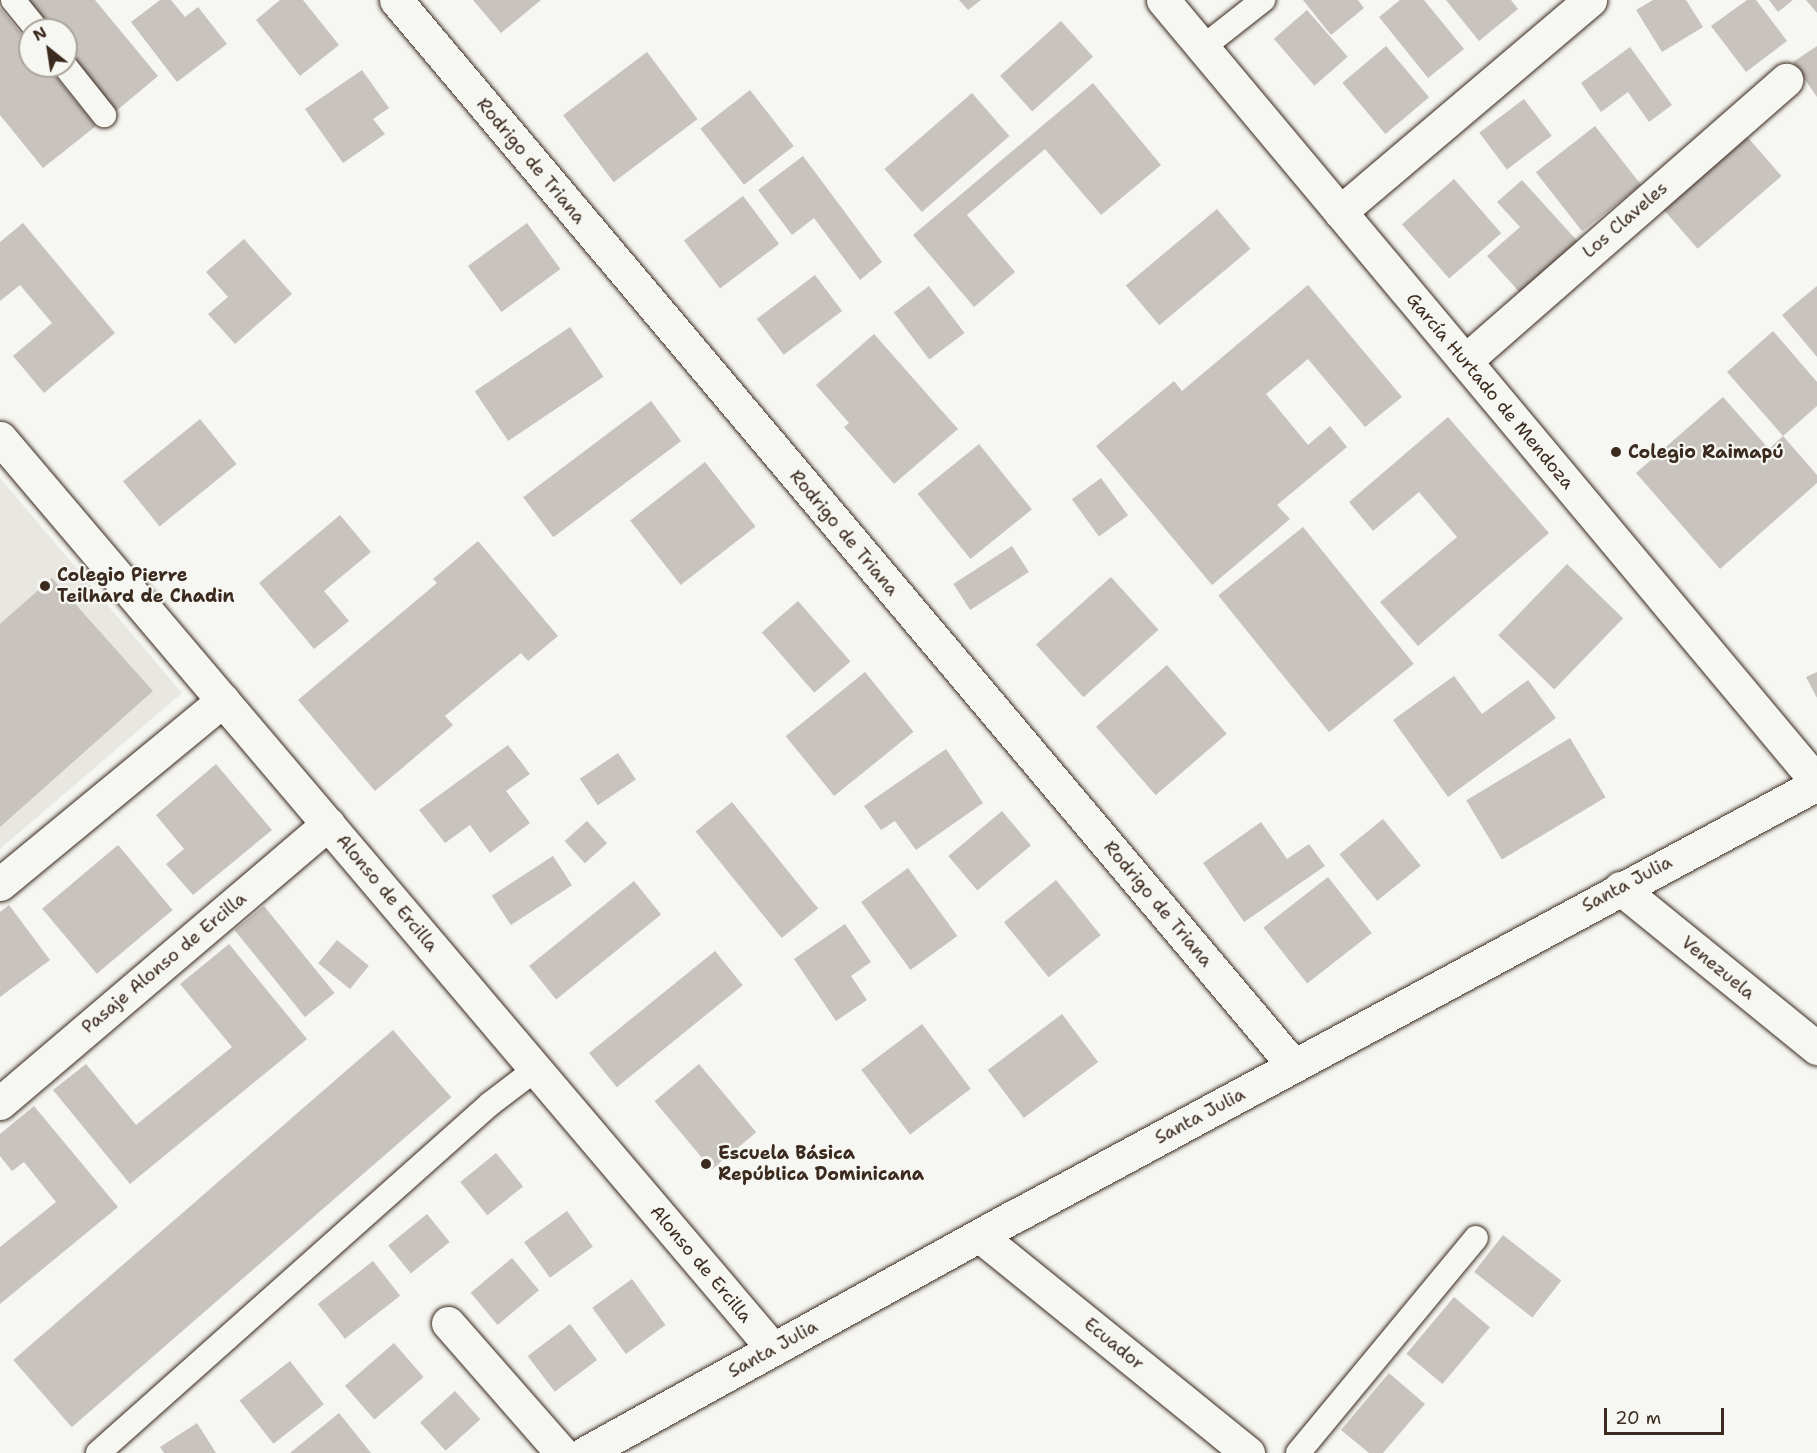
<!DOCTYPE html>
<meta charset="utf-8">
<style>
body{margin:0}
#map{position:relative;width:1817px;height:1453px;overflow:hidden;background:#f6f6f2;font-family:"Shantell Sans",sans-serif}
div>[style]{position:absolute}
.built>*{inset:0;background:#e8e7e2}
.building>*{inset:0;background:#c8c3be;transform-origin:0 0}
.roads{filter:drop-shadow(0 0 2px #3b2a1e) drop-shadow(0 0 2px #3b2a1e)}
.lane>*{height:24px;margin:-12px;padding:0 12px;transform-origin:12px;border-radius:12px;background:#f6f6f2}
.street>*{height:33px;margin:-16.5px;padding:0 16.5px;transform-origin:16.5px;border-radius:16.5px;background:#f6f6f2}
.secondary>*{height:33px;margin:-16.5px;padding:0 16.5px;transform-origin:16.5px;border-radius:16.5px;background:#f6f6f2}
.dots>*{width:16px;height:16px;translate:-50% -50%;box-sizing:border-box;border:3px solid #f6f6f2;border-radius:50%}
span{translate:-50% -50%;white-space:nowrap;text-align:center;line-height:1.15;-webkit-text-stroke:4.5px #f6f6f2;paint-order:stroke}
.street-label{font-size:18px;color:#3b2a1e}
.poi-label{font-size:18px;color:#3b2a1e;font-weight:700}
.left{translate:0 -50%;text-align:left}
.north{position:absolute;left:18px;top:18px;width:60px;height:60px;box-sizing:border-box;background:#f6f6f2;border:2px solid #aba49d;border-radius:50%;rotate:330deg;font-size:16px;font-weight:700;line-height:24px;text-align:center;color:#3b2a1e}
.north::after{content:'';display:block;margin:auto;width:21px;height:27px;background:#3b2a1e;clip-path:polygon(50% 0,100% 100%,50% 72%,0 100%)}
.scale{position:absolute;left:1604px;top:1408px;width:120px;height:27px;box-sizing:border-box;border:3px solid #3b2a1e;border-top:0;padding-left:8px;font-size:18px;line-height:21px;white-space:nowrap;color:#3b2a1e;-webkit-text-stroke:4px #f6f6f2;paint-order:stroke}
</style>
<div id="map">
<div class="built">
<div style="clip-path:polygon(0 478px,182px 693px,0 849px)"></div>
</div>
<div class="building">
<div style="clip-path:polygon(23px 0,95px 0,158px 76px,115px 112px,66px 52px,66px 30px,48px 30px)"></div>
<div style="clip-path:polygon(160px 0,171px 0,185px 17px,198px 7px,227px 44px,177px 82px,131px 22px)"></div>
<div style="clip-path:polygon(280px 0,303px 0,339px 45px,300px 76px,256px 20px)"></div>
<div style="clip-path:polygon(473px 0,541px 0,501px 33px)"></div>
<div style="clip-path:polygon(959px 0,981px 0,968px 10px)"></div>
<div style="clip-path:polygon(1303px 0,1358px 0,1364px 8px,1331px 35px)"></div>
<div style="clip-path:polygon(1400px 0,1424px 0,1464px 49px,1428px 78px,1379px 17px)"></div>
<div style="clip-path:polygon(1446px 0,1511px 0,1518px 9px,1479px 41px)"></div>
<div style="clip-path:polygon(1653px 0,1686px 0,1703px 27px,1662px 52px,1636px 10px)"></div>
<div style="clip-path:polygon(1747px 0,1756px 0,1787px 41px,1746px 72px,1711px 26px)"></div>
<div style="clip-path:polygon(1769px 0,1793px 0,1778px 12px)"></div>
<div style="clip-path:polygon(1806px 0,1817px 0,1817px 13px)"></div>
<div style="clip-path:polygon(0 8px,30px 45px,30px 66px,47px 66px,96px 126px,43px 168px,0 115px)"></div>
<div style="left:1307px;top:10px;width:62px;height:44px;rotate:49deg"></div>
<div style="left:1061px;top:21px;width:48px;height:82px;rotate:48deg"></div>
<div style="left:1386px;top:46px;width:67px;height:57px;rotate:50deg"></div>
<div style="clip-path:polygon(1817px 46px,1817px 97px,1793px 62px)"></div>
<div style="clip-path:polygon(1630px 47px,1672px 105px,1649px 122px,1628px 92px,1601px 112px,1581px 83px)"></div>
<div style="left:647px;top:52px;width:84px;height:105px;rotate:53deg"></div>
<div style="clip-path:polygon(362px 70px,389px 108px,373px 119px,385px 134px,343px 163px,305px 109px)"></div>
<div style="clip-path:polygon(1093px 83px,1161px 165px,1101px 215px,1045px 149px,967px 215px,1015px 272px,974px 307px,913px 235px)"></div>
<div style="left:750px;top:90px;width:71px;height:63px;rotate:52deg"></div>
<div style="left:972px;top:93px;width:57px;height:116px;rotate:49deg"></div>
<div style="left:1524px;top:99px;width:46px;height:56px;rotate:53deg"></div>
<div style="left:1595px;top:126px;width:75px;height:75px;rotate:52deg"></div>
<div style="left:1744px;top:133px;width:57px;height:111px;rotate:49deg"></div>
<div style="clip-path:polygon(803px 156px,882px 262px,860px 280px,814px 218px,792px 235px,758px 190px)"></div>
<div style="left:1454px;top:179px;width:72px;height:69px;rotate:49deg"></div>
<div style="clip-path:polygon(1522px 180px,1580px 244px,1522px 295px,1487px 256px,1520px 227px,1497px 202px)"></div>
<div style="left:743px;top:196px;width:60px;height:74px;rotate:53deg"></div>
<div style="left:1217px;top:209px;width:52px;height:119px;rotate:50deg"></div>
<div style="clip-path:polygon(23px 223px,115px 333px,44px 393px,13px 356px,52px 323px,20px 285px,0 301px,0 242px)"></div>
<div style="left:527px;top:223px;width:57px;height:73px;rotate:54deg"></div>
<div style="clip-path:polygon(244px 239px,292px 294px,235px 344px,208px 314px,228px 297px,206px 272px)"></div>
<div style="left:815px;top:275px;width:45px;height:73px;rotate:53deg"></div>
<div style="clip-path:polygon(1308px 285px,1402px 397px,1365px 427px,1308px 359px,1266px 394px,1308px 445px,1330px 426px,1347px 447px,1277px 505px,1290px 519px,1212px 585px,1096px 446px,1174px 381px,1182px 391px)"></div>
<div style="left:929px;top:286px;width:59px;height:44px;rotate:53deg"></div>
<div style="clip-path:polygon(1817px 286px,1817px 357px,1782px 315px)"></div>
<div style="left:570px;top:327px;width:60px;height:115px;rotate:56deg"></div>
<div style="clip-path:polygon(1773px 331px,1817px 382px,1817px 406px,1783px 436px,1727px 372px)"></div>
<div style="clip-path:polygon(874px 334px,958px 429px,894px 484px,844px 427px,849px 423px,816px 385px)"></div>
<div style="clip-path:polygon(1723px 397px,1769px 449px,1783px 436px,1817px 475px,1817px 483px,1720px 569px,1636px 473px)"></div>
<div style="left:651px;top:401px;width:50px;height:160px;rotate:53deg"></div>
<div style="clip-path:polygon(1448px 417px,1549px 533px,1418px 646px,1380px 602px,1457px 537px,1419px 492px,1373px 531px,1349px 502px)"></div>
<div style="left:200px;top:419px;width:58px;height:99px;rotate:51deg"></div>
<div style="left:979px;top:444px;width:84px;height:79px;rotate:51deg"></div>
<div style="left:705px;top:462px;width:82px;height:95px;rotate:52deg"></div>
<div style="left:1101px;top:478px;width:46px;height:36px;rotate:54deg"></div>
<div style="clip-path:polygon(340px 515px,371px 552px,324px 591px,349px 621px,314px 649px,259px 583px)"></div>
<div style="left:1303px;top:527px;width:176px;height:109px;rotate:51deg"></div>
<div style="clip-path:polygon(478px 541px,558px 636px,528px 661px,521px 653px,445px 716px,453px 725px,375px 791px,298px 700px,437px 583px,433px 579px)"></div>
<div style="left:1012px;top:546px;width:31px;height:70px;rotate:57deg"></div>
<div style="left:1567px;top:564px;width:78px;height:99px;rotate:44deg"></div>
<div style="left:1111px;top:577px;width:71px;height:101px;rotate:48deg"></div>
<div style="clip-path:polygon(52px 578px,153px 691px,0 827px,0 624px)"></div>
<div style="left:798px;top:601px;width:80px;height:48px;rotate:49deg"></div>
<div style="left:1167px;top:665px;width:91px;height:94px;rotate:49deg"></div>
<div style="left:865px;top:672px;width:77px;height:102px;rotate:51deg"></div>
<div style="clip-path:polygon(1817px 672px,1817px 698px,1806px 677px)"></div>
<div style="clip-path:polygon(1454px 676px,1482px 714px,1528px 680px,1556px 718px,1448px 797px,1393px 720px)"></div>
<div style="left:1570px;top:738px;width:69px;height:121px;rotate:59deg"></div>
<div style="clip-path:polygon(508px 745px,530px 774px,506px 791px,530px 823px,490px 853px,470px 825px,445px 843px,419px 810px)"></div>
<div style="clip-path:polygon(946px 749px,983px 803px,916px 850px,895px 821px,881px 830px,864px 806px)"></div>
<div style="left:618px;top:753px;width:32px;height:46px;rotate:56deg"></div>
<div style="clip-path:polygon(216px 764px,272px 830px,193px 895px,166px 864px,184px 849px,156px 815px)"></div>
<div style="left:732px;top:802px;width:137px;height:47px;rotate:51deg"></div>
<div style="left:1002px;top:811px;width:45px;height:70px;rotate:50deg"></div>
<div style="left:1383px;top:819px;width:60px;height:56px;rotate:51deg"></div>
<div style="left:587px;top:821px;width:30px;height:30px;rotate:48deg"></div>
<div style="clip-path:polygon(1261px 822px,1287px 859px,1309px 844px,1325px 866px,1244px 922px,1203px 863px)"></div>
<div style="left:118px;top:845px;width:85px;height:99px;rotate:50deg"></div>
<div style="left:553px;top:856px;width:35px;height:73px;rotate:57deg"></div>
<div style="left:908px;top:868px;width:84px;height:58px;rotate:54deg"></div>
<div style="left:1328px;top:877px;width:71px;height:82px;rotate:52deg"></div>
<div style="left:1056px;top:880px;width:71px;height:67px;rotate:51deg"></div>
<div style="left:634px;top:881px;width:43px;height:135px;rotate:51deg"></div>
<div style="clip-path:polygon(9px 905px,50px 960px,0 997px,0 912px)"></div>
<div style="left:264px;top:906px;width:112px;height:38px;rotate:51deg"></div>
<div style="clip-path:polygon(845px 924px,871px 962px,851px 976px,867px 1000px,836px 1021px,794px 959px)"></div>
<div style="left:337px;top:940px;width:41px;height:30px;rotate:39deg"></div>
<div style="clip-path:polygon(229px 944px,307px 1039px,130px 1184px,53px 1090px,86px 1064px,136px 1125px,232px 1047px,180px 984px)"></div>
<div style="left:715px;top:951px;width:44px;height:162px;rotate:51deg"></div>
<div style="left:1062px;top:1014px;width:60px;height:93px;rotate:53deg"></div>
<div style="left:922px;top:1024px;width:81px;height:76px;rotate:53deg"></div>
<div style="left:393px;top:1030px;width:89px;height:503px;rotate:49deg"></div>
<div style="left:699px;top:1064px;width:89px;height:58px;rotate:50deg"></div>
<div style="clip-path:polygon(34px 1106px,118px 1207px,0 1304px,0 1247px,56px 1202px,24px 1162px,12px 1171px,0 1156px,0 1134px)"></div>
<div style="left:496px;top:1153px;width:43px;height:46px;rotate:51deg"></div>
<div style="left:567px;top:1211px;width:44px;height:53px;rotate:54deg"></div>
<div style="left:427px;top:1214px;width:36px;height:50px;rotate:51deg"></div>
<div style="left:1503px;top:1235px;width:74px;height:47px;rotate:38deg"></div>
<div style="left:512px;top:1258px;width:42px;height:54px;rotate:50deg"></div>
<div style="left:373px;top:1261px;width:44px;height:70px;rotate:52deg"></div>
<div style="left:632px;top:1279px;width:57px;height:49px;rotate:54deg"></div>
<div style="left:1454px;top:1297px;width:47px;height:74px;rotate:40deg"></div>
<div style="left:570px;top:1324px;width:45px;height:53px;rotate:53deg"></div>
<div style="left:394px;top:1343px;width:45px;height:65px;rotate:49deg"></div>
<div style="left:290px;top:1361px;width:55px;height:64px;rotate:52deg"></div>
<div style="clip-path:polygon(1389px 1373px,1425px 1404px,1383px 1453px,1369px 1453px,1341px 1430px)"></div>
<div style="left:455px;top:1391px;width:38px;height:47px;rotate:48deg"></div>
<div style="clip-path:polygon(339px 1413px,371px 1453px,290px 1453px)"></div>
<div style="clip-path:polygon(197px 1423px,216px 1453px,164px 1453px,160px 1447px)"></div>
</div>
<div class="roads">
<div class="lane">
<div style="left:13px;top:0;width:38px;rotate:51deg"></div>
<div style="left:1202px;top:48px;width:78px;rotate:-38.2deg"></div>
<div style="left:65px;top:66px;width:63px;rotate:51.5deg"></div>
<div style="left:98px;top:1453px;width:525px;rotate:-41.68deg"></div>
<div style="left:490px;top:1104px;width:58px;rotate:-37.3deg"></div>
<div style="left:1298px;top:1453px;width:279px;rotate:-50.4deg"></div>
</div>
<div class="street">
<div style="left:396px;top:0;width:1392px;rotate:49.89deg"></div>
<div style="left:1340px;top:212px;width:328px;rotate:-40.3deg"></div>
<div style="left:1465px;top:361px;width:427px;rotate:-41.2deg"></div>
<div style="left:0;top:884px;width:289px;rotate:-39.5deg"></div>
<div style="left:1620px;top:888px;width:254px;rotate:39.1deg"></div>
<div style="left:0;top:1103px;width:431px;rotate:-40.4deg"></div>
<div style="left:980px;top:1236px;width:345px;rotate:39deg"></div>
<div style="left:448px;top:1323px;width:173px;rotate:48.8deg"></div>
</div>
<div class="secondary">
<div style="left:1163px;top:0;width:1019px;rotate:50.09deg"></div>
<div style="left:0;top:438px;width:1195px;rotate:49.68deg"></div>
<div style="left:585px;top:1453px;width:491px;rotate:-28.9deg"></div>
<div style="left:1015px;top:1216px;width:911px;rotate:-28.31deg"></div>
</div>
</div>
<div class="dots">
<div style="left:1616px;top:452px;background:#3b2a1e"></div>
<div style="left:45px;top:586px;background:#3b2a1e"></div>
<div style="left:706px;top:1164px;background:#3b2a1e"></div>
</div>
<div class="street-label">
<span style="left:531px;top:161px;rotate:50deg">Rodrigo de Triana</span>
<span style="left:1625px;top:220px;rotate:-41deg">Los Claveles</span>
<span style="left:1490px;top:391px;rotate:50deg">García Hurtado de Mendoza</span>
<span style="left:844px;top:533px;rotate:50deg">Rodrigo de Triana</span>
<span style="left:1627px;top:884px;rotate:-28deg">Santa Julia</span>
<span style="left:387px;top:893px;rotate:50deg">Alonso de Ercilla</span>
<span style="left:1158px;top:904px;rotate:50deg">Rodrigo de Triana</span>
<span style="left:164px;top:963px;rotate:-40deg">Pasaje Alonso de Ercilla</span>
<span style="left:1718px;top:968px;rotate:39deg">Venezuela</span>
<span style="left:1200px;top:1116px;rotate:-28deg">Santa Julia</span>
<span style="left:701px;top:1264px;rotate:50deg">Alonso de Ercilla</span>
<span style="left:1114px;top:1344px;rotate:39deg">Ecuador</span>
<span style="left:773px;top:1349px;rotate:-29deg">Santa Julia</span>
</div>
<div class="poi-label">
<span class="left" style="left:1628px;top:452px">Colegio Raimapú</span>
<span class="left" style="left:57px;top:586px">Colegio Pierre<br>Teilhard de Chadin</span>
<span class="left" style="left:718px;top:1164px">Escuela Básica<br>República Dominicana</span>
</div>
<div class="north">N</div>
<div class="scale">20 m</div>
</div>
